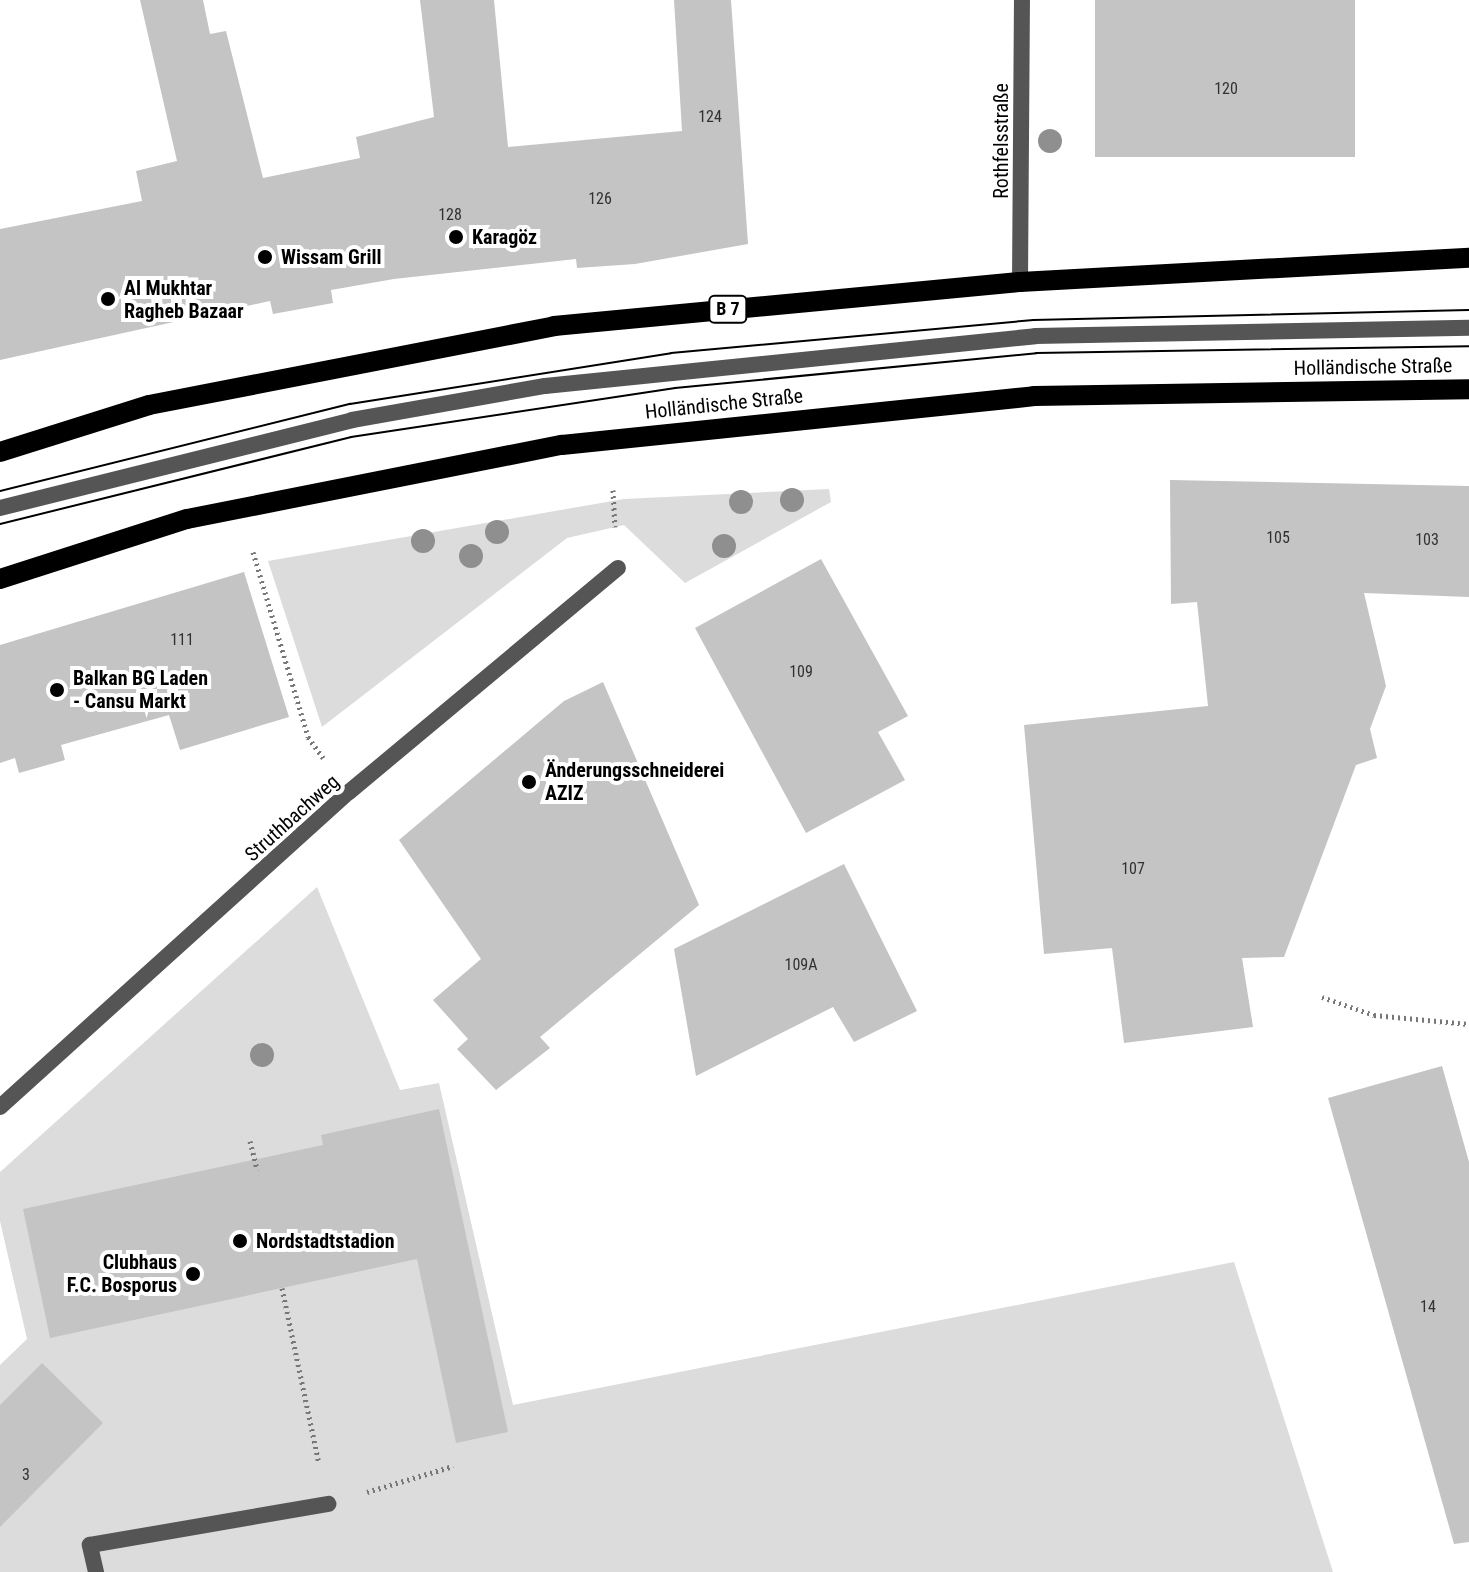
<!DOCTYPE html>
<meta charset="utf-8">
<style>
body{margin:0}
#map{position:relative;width:1469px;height:1572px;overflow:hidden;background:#fff;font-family:"Roboto Condensed",sans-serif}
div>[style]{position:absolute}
.green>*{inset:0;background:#dcdcdc}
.building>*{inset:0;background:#c4c4c4;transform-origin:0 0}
.path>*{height:5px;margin-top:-2.5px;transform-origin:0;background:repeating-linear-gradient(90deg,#777 0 2px,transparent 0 6px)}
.lane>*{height:16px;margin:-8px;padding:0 8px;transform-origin:8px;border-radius:8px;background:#555}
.street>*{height:16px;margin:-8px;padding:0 8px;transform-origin:8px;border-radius:8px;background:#555}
.primary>*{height:20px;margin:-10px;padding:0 10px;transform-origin:10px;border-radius:10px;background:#000}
.tram>*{height:2px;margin:-1px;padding:0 1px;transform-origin:1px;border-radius:1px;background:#000}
.trees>*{width:24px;height:24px;margin:-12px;border-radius:50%;background:#8f8f8f}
.dots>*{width:22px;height:22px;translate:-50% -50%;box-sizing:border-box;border:4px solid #fff;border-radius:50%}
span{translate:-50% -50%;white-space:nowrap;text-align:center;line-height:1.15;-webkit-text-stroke:8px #fff;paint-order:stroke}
.number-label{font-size:16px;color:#313131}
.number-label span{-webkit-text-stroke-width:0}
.shield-label span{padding:2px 6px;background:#fff;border:2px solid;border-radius:6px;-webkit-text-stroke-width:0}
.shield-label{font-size:18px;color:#000;font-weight:700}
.street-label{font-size:20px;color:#000}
.poi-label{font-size:20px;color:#000;font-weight:700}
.left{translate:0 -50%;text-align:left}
.right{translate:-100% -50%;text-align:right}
</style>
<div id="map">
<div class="green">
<div style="clip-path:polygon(829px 489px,831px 502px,685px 583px,624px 525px,567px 538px,322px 727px,268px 561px,624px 499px)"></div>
<div style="clip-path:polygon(317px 887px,400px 1090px,439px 1083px,513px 1405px,1234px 1262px,1333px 1572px,0 1572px,0 1365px,27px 1339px,0 1221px,0 1172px)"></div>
</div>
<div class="building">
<div style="clip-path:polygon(140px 0,203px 0,210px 34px,226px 31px,263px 178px,360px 158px,356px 137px,434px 117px,420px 0,494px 0,508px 147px,682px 131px,674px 0,731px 0,748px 244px,635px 264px,577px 268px,576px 259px,394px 279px,331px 290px,333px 303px,273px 314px,270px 301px,0 360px,0 229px,142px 201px,136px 171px,177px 161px)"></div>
<div style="left:1095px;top:0;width:260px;height:157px"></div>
<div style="clip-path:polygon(1170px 480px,1469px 486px,1469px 597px,1364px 593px,1386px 686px,1370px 729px,1377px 758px,1356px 765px,1284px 957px,1242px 958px,1253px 1027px,1124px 1043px,1112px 948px,1044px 954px,1024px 725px,1208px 706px,1197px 602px,1171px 604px)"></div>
<div style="clip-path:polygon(821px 559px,908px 716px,878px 732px,905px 780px,806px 833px,695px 628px)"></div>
<div style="clip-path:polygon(244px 572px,289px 717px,180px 750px,169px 715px,61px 745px,65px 760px,19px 773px,15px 758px,0 763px,0 645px)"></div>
<div style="clip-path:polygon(603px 682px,699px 905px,540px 1037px,550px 1048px,496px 1090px,457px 1049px,468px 1039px,433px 1000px,481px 959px,399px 840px,564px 701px)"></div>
<div style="clip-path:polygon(844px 864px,917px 1011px,854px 1042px,833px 1007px,696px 1076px,674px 949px)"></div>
<div style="clip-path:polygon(1442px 1066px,1469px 1162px,1469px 1542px,1454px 1544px,1328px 1098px)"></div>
<div style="clip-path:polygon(439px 1109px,508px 1432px,456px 1443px,417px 1259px,50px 1338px,23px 1209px,323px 1145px,321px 1135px)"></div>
<div style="clip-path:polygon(42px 1363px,103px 1423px,0 1527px,0 1405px)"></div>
</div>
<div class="path">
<div style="left:613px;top:490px;width:37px;rotate:87deg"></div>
<div style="left:253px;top:552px;width:193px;rotate:73.4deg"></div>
<div style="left:308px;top:737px;width:26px;rotate:54deg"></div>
<div style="left:1322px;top:997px;width:55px;rotate:19.1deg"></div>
<div style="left:1374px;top:1015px;width:95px;rotate:5.4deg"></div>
<div style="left:250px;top:1141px;width:30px;rotate:76deg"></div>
<div style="left:282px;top:1288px;width:179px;rotate:78.1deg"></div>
<div style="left:367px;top:1492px;width:90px;rotate:-16.8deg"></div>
</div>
<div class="lane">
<div style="left:0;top:508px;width:363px;rotate:-14deg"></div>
<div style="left:352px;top:420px;width:196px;rotate:-10deg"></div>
<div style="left:545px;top:386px;width:493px;rotate:-5.8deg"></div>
<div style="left:1035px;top:336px;width:434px;rotate:-1.1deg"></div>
<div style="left:96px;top:1572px;width:28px;rotate:-103deg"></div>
<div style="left:90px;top:1545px;width:242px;rotate:-9.8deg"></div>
</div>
<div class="street">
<div style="left:1020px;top:282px;width:282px;rotate:-89.6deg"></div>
<div style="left:0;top:1107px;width:470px;rotate:-42.1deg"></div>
<div style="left:349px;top:792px;width:350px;rotate:-39.8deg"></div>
</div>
<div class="primary">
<div style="left:0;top:452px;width:156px;rotate:-17.5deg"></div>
<div style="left:149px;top:405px;width:413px;rotate:-11deg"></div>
<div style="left:554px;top:326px;width:468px;rotate:-5.4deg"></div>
<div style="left:1020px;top:282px;width:450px;rotate:-3.1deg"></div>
<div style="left:0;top:579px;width:196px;rotate:-17.8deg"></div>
<div style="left:187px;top:519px;width:382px;rotate:-11.2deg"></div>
<div style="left:562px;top:445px;width:475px;rotate:-5.9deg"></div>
<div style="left:1034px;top:396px;width:435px;rotate:-0.9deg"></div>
</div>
<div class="tram">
<div style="left:0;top:491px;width:361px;rotate:-14deg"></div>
<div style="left:350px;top:404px;width:325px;rotate:-9deg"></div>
<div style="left:671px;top:353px;width:364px;rotate:-5.2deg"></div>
<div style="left:1033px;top:320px;width:436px;rotate:-1.3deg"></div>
<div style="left:0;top:524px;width:362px;rotate:-13.9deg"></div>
<div style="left:351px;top:437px;width:328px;rotate:-8.6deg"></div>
<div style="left:675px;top:388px;width:363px;rotate:-5.5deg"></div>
<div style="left:1036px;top:353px;width:433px;rotate:-0.9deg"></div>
</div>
<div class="trees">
<div style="left:1050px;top:141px"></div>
<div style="left:792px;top:500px"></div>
<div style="left:741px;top:502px"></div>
<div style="left:497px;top:532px"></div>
<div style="left:423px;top:541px"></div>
<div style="left:724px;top:546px"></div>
<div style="left:471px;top:556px"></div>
<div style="left:262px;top:1055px"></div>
</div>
<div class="dots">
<div style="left:456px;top:237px;background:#000"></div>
<div style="left:265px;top:257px;background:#000"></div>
<div style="left:108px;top:299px;background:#000"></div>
<div style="left:57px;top:690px;background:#000"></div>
<div style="left:529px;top:782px;background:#000"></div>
<div style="left:240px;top:1241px;background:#000"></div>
<div style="left:193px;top:1274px;background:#000"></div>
</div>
<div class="number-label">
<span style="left:1226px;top:89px">120</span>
<span style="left:710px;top:117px">124</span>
<span style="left:600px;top:199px">126</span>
<span style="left:450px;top:215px">128</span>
<span style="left:1278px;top:538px">105</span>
<span style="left:1427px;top:540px">103</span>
<span style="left:182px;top:640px">111</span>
<span style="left:801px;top:672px">109</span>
<span style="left:1133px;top:869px">107</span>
<span style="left:801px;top:965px">109A</span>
<span style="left:1428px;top:1307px">14</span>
<span style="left:26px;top:1475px">3</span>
</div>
<div class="shield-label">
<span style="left:728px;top:309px">B 7</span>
</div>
<div class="street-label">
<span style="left:1001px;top:141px;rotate:-90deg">Rothfelsstraße</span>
<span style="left:1373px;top:367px;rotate:-1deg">Holländische Straße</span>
<span style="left:724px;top:404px;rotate:-6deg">Holländische Straße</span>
<span style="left:292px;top:818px;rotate:-42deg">Struthbachweg</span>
</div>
<div class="poi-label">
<span class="left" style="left:472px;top:237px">Karagöz</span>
<span class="left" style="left:281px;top:257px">Wissam Grill</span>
<span class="left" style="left:124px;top:300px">Al Mukhtar<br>Ragheb Bazaar</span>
<span class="left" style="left:73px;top:690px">Balkan BG Laden<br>- Cansu Markt</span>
<span class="left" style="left:545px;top:782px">Änderungsschneiderei<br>AZIZ</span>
<span class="left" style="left:256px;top:1241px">Nordstadtstadion</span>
<span class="right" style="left:177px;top:1274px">Clubhaus<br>F.C. Bosporus</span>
</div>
</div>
